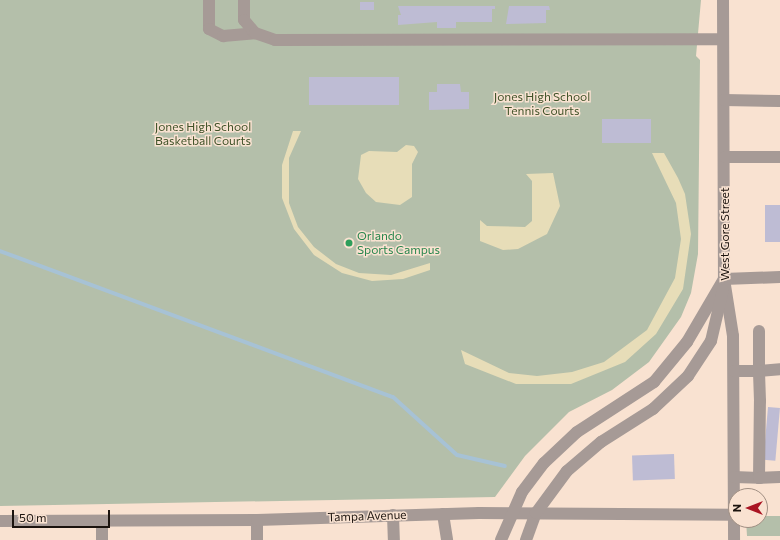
<!DOCTYPE html>
<style>
body{margin:0}
#map{position:relative;width:780px;height:540px;overflow:hidden;background:#f9e2d1;font-family:Commissioner,sans-serif}
div>[style]{position:absolute}
.green>*{inset:0;background:#b4bfaa}
.sand>*{inset:0;background:#e7ddb8}
.stream>*{height:4px;margin:-2px;padding:0 2px;transform-origin:2px;border-radius:2px;background:#a7c2d5}
.building>*{inset:0;background:#bebcd4;transform-origin:0 0}
.minor>*{height:12px;margin:-6px;padding:0 6px;transform-origin:6px;border-radius:6px;background:#a69a96}
.dots>*{width:11px;height:11px;translate:-50% -50%;box-sizing:border-box;border:2px solid #f9e2d1;border-radius:50%}
span{translate:-50% -50%;white-space:nowrap;text-align:center;line-height:1.15;-webkit-text-stroke:3px #f9e2d1;paint-order:stroke}
.park-label{font-size:12px;color:#3f5228}
.street-label{font-size:12px;color:#1b130e}
.leisure-label{font-size:12px;color:#27864d}
.left{translate:0 -50%;text-align:left}
.north{position:absolute;left:728px;top:488px;width:40px;height:40px;box-sizing:border-box;background:#f9e2d1;border:1px solid #a08f83;border-radius:50%;rotate:270deg;font-size:11px;font-weight:700;line-height:16px;text-align:center;color:#1b130e}
.north::after{content:'';display:block;margin:auto;width:14px;height:18px;background:#aa1523;clip-path:polygon(50% 0,100% 100%,50% 72%,0 100%)}
.scale{position:absolute;left:12px;top:510px;width:98px;height:18px;box-sizing:border-box;border:2px solid #1b130e;border-top:0;padding-left:5px;font-size:12px;line-height:14px;white-space:nowrap;color:#1b130e;-webkit-text-stroke:3px #f9e2d1;paint-order:stroke}
</style>
<div id="map">
<div class="green">
<div style="clip-path:polygon(0 0,701px 0,696px 56px,700px 60px,698px 254px,691px 293px,681px 317px,649px 362px,612px 390px,569px 412px,525px 456px,495px 497px,0 506px)"></div>
<div style="clip-path:polygon(760px 516px,780px 516px,780px 536px,747px 536px,746px 520px,760px 520px)"></div>
</div>
<div class="sand">
<div style="clip-path:polygon(293px 131px,301px 131px,289px 158px,289px 203px,298px 227px,314px 247px,336px 264px,359px 273px,391px 275px,430px 263px,430px 270px,403px 279px,372px 281px,342px 273px,314px 255px,294px 229px,282px 198px,282px 165px)"></div>
<div style="clip-path:polygon(406px 145px,414px 146px,418px 152px,412px 164px,412px 197px,400px 205px,376px 202px,366px 193px,358px 179px,361px 155px,369px 151px,397px 152px)"></div>
<div style="clip-path:polygon(652px 153px,664px 153px,678px 178px,685px 194px,691px 234px,683px 289px,656px 334px,625px 362px,571px 384px,516px 384px,465px 364px,461px 350px,509px 373px,537px 376px,572px 372px,604px 362px,647px 330px,675px 278px,681px 239px,676px 203px)"></div>
<div style="clip-path:polygon(553px 173px,560px 206px,547px 234px,518px 249px,503px 250px,480px 241px,480px 220px,487px 226px,525px 227px,532px 221px,532px 181px,526px 174px)"></div>
</div>
<div class="stream">
<div style="left:0;top:251px;width:419px;rotate:20.4deg"></div>
<div style="left:393px;top:397px;width:86px;rotate:42.2deg"></div>
<div style="left:457px;top:455px;width:49px;rotate:12.9deg"></div>
</div>
<div class="building">
<div style="left:360px;top:2px;width:14px;height:8px"></div>
<div style="clip-path:polygon(398px 6px,495px 6px,495px 9px,492px 9px,492px 22px,456px 22px,456px 28px,437px 28px,437px 22px,398px 25px,398px 15px,401px 15px)"></div>
<div style="clip-path:polygon(509px 6px,549px 6px,550px 10px,546px 10px,546px 23px,506px 24px)"></div>
<div style="left:399px;top:77px;width:28px;height:90px;rotate:90deg"></div>
<div style="clip-path:polygon(437px 84px,460px 84px,461px 92px,469px 92px,469px 109px,429px 110px,429px 92px,437px 92px)"></div>
<div style="left:602px;top:119px;width:49px;height:24px"></div>
<div style="left:765px;top:205px;width:15px;height:37px"></div>
<div style="left:768px;top:407px;width:12px;height:53px;rotate:5deg"></div>
<div style="left:674px;top:454px;width:25px;height:42px;rotate:88deg"></div>
</div>
<div class="minor">
<div style="left:209px;top:0;width:29px;rotate:90deg"></div>
<div style="left:209px;top:29px;width:16px;rotate:27deg"></div>
<div style="left:223px;top:36px;width:32px;rotate:-5deg"></div>
<div style="left:244px;top:0;width:20px;rotate:90deg"></div>
<div style="left:244px;top:20px;width:17px;rotate:50deg"></div>
<div style="left:255px;top:33px;width:21px;rotate:19deg"></div>
<div style="left:275px;top:40px;width:448px;rotate:-0.1deg"></div>
<div style="left:723px;top:0;width:279px;rotate:89.8deg"></div>
<div style="left:724px;top:279px;width:58px;rotate:81deg"></div>
<div style="left:733px;top:336px;width:204px;rotate:89.7deg"></div>
<div style="left:724px;top:100px;width:56px;rotate:1deg"></div>
<div style="left:725px;top:157px;width:55px"></div>
<div style="left:724px;top:279px;width:56px;rotate:-2deg"></div>
<div style="left:759px;top:331px;width:40px;rotate:90deg"></div>
<div style="left:759px;top:371px;width:21px;rotate:-5deg"></div>
<div style="left:734px;top:477px;width:25px;rotate:2deg"></div>
<div style="left:759px;top:478px;width:77px;rotate:-89.3deg"></div>
<div style="left:760px;top:401px;width:30px;rotate:-92deg"></div>
<div style="left:759px;top:371px;width:25px;rotate:180deg"></div>
<div style="left:759px;top:478px;width:21px;rotate:-3deg"></div>
<div style="left:443px;top:514px;width:26px;rotate:81deg"></div>
<div style="left:393px;top:515px;width:25px;rotate:88deg"></div>
<div style="left:257px;top:520px;width:20px;rotate:90deg"></div>
<div style="left:0;top:521px;width:257px;rotate:-0.2deg"></div>
<div style="left:257px;top:520px;width:222px;rotate:-1.8deg"></div>
<div style="left:479px;top:513px;width:255px;rotate:0.4deg"></div>
<div style="left:102px;top:521px;width:19px;rotate:90deg"></div>
<div style="left:501px;top:540px;width:52px;rotate:-66.4deg"></div>
<div style="left:522px;top:492px;width:36px;rotate:-53deg"></div>
<div style="left:544px;top:463px;width:45px;rotate:-43.2deg"></div>
<div style="left:577px;top:432px;width:92px;rotate:-33deg"></div>
<div style="left:654px;top:382px;width:52px;rotate:-50.5deg"></div>
<div style="left:687px;top:342px;width:73px;rotate:-59.6deg"></div>
<div style="left:526px;top:540px;width:29px;rotate:-70deg"></div>
<div style="left:536px;top:513px;width:52px;rotate:-53.6deg"></div>
<div style="left:567px;top:471px;width:45px;rotate:-40.5deg"></div>
<div style="left:601px;top:442px;width:62px;rotate:-32.4deg"></div>
<div style="left:653px;top:409px;width:48px;rotate:-43.3deg"></div>
<div style="left:688px;top:376px;width:42px;rotate:-56.7deg"></div>
<div style="left:711px;top:341px;width:52px;rotate:-76.8deg"></div>
</div>
<div class="dots">
<div style="left:349px;top:243px;background:#2e9e5b"></div>
</div>
<div class="park-label">
<span style="left:542px;top:104px">Jones High School<br>Tennis Courts</span>
<span style="left:203px;top:134px">Jones High School<br>Basketball Courts</span>
</div>
<div class="street-label">
<span style="left:725px;top:234px;rotate:-90deg">West Gore Street</span>
<span style="left:367px;top:516px;rotate:-2deg">Tampa Avenue</span>
</div>
<div class="leisure-label">
<span class="left" style="left:357px;top:243px">Orlando<br>Sports Campus</span>
</div>
<div class="north">N</div>
<div class="scale">50 m</div>
</div>
